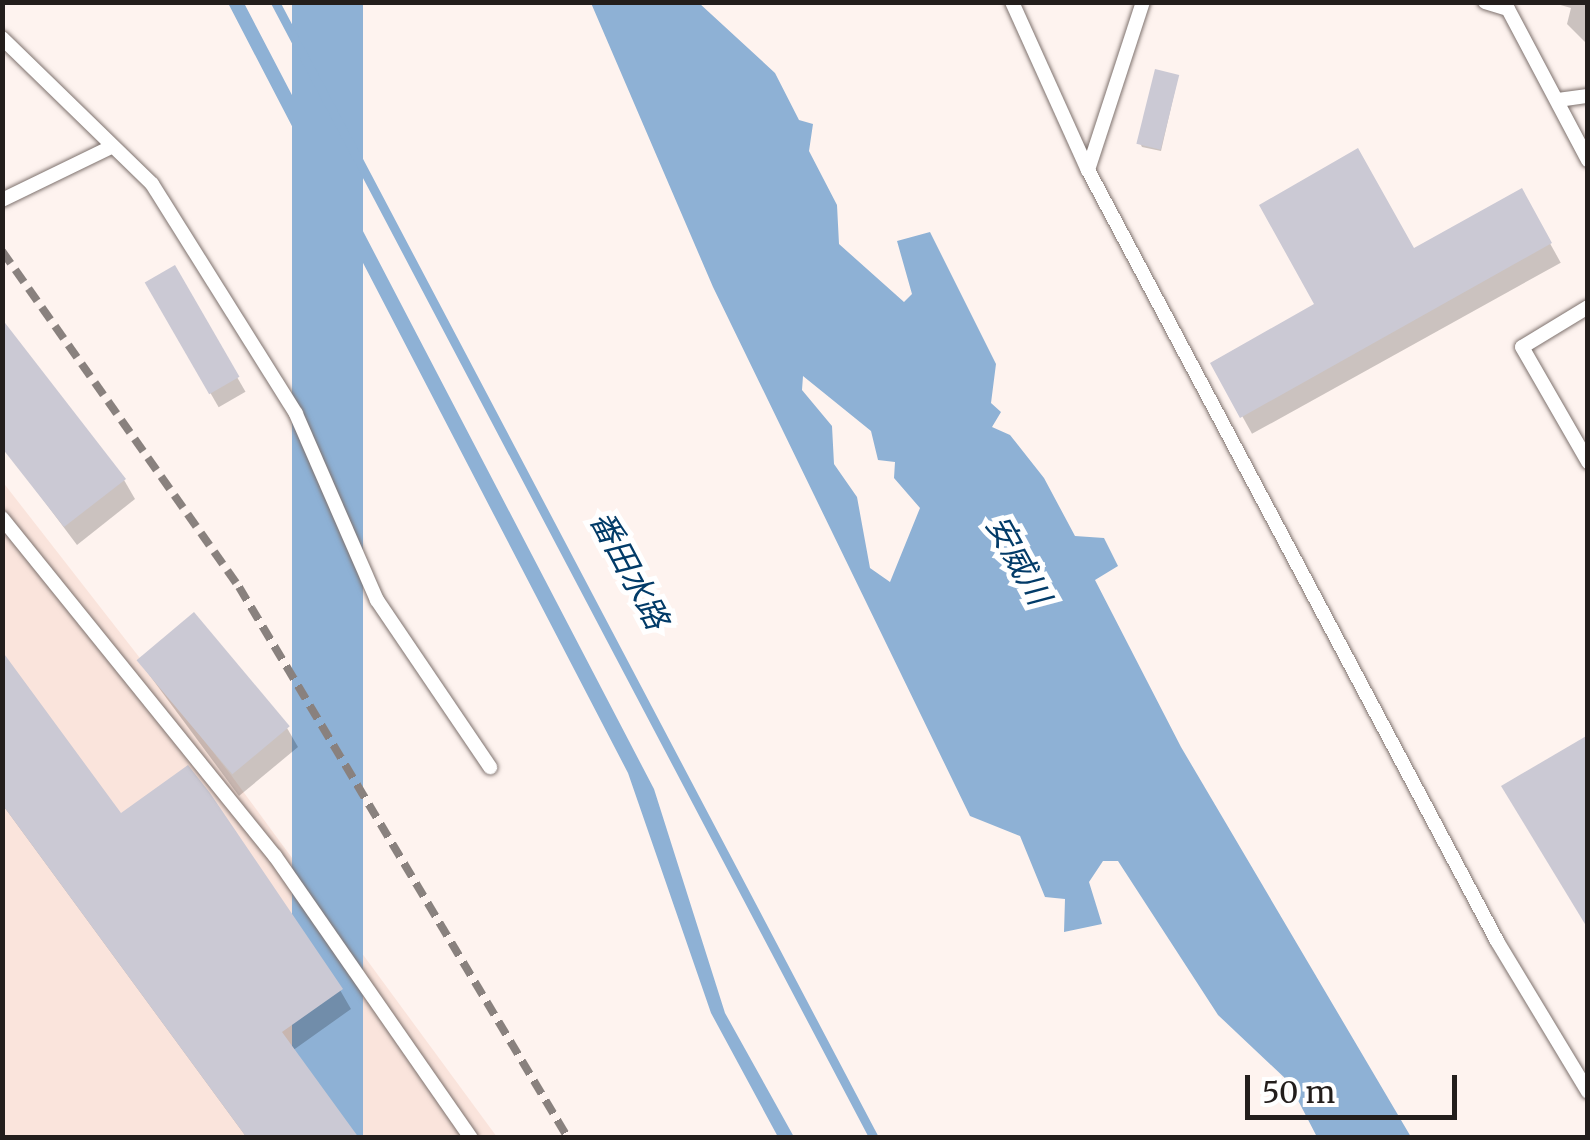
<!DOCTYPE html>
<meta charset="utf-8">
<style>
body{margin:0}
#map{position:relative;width:1590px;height:1140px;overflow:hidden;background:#fef3ef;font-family:Merriweather,"Noto Sans JP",serif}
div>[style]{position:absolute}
.built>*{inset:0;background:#fae4dc}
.water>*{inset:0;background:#8eb1d5;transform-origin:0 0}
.shadow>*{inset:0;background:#0003;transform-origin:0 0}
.stream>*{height:9px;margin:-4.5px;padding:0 4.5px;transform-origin:4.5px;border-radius:4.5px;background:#8eb1d5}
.building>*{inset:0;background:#cbc9d4;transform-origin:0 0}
.roads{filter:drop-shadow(0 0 2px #7e726e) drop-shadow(0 0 2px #7e726e)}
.service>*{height:14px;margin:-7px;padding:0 7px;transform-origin:7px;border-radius:7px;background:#fff}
.rail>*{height:8px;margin-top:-4px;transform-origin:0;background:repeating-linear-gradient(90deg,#89817e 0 15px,transparent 0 23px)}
span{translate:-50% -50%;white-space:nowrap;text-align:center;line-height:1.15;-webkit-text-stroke:10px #fff;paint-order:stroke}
.water-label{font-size:32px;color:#023b68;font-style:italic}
.frame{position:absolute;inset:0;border:5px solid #231e1c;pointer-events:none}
.scale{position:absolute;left:1245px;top:1075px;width:212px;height:45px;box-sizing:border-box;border:5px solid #231e1c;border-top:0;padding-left:12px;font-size:30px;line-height:35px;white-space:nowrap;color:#231e1c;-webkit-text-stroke:8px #fff;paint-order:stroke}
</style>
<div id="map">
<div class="built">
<div style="clip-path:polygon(2px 481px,231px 775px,497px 1137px,3px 1137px)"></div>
</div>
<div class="water">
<div style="clip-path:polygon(228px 3px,244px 3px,654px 789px,725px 1013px,794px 1137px,778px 1137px,711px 1013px,628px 773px)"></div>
<div style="left:292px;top:3px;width:71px;height:1282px"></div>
<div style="clip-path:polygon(evenodd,591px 3px,699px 3px,775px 73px,799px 120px,813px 124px,809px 151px,837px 205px,839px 244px,904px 302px,912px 294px,897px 241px,930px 232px,996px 364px,991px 403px,1001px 412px,992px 427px,1010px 435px,1044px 478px,1075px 536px,1104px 538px,1118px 566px,1095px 580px,1181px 747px,1411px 1137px,1317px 1137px,1288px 1081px,1218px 1015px,1118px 861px,1103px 861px,1089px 882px,1102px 924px,1064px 932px,1065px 899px,1045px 897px,1020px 836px,970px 816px,713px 287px,591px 3px,803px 376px,871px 431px,878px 460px,895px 462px,894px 478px,920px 508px,890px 582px,870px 568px,857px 497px,834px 464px,832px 426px,802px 390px,803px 376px)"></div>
</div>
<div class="shadow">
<div style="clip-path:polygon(1550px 2px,1588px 2px,1588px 45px,1567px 24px,1571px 8px)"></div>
<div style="clip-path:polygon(1178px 77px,1161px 151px,1142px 147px,1140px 143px)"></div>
<div style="left:1521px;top:191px;width:82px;height:353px;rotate:61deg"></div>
<div style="left:174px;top:268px;width:143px;height:31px;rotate:60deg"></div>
<div style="clip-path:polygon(2px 445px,124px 480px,135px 499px,77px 545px)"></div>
<div style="clip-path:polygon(139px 661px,287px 728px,298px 747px,239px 796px)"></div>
<div style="clip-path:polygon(2px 804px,121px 816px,340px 990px,351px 1009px,292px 1051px,356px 1138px,247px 1138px)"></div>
</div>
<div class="stream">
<div style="left:275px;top:2px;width:1284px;rotate:62.2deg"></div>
</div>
<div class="building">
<div style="left:1155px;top:69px;width:25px;height:77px;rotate:14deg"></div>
<div style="clip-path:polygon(1358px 148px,1414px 248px,1522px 188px,1552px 243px,1240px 418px,1210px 363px,1314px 304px,1259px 205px)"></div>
<div style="left:175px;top:265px;width:129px;height:35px;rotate:60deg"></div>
<div style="clip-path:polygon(2px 319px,126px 479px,64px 527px,2px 448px)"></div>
<div style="left:194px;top:612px;width:149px;height:75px;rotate:50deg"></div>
<div style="clip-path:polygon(2px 651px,121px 813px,188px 765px,210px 793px,343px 989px,282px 1032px,359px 1138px,247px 1138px,2px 804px)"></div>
<div style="clip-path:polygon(1588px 735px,1588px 929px,1501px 786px)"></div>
</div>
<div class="roads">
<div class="service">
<div style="left:1012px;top:2px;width:184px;rotate:65.7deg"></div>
<div style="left:1088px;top:170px;width:873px;rotate:62.05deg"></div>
<div style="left:1497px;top:941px;width:176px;rotate:58.9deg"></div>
<div style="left:1485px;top:2px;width:24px;rotate:17deg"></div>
<div style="left:1508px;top:9px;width:171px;rotate:62.1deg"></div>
<div style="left:2px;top:38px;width:209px;rotate:44.2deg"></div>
<div style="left:152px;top:184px;width:271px;rotate:57.9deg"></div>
<div style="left:296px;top:414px;width:203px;rotate:66.5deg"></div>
<div style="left:377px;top:600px;width:202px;rotate:55.9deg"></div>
<div style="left:1558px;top:100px;width:30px;rotate:-8deg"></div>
<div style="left:1088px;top:170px;width:177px;rotate:-71.9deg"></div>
<div style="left:2px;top:200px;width:123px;rotate:-25.9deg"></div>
<div style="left:1588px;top:307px;width:77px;rotate:148.8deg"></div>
<div style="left:1522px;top:347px;width:133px;rotate:60.1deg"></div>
<div style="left:2px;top:518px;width:434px;rotate:51.1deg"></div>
<div style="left:275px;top:856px;width:343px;rotate:55.2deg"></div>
</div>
</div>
<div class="rail">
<div style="left:2px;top:251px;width:411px;rotate:54.8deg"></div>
<div style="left:239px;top:587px;width:642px;rotate:59.16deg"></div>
</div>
<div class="water-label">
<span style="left:1018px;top:560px;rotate:61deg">安威川</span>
<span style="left:629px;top:570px;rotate:62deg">番田水路</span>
</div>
<div class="frame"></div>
<div class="scale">50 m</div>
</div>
